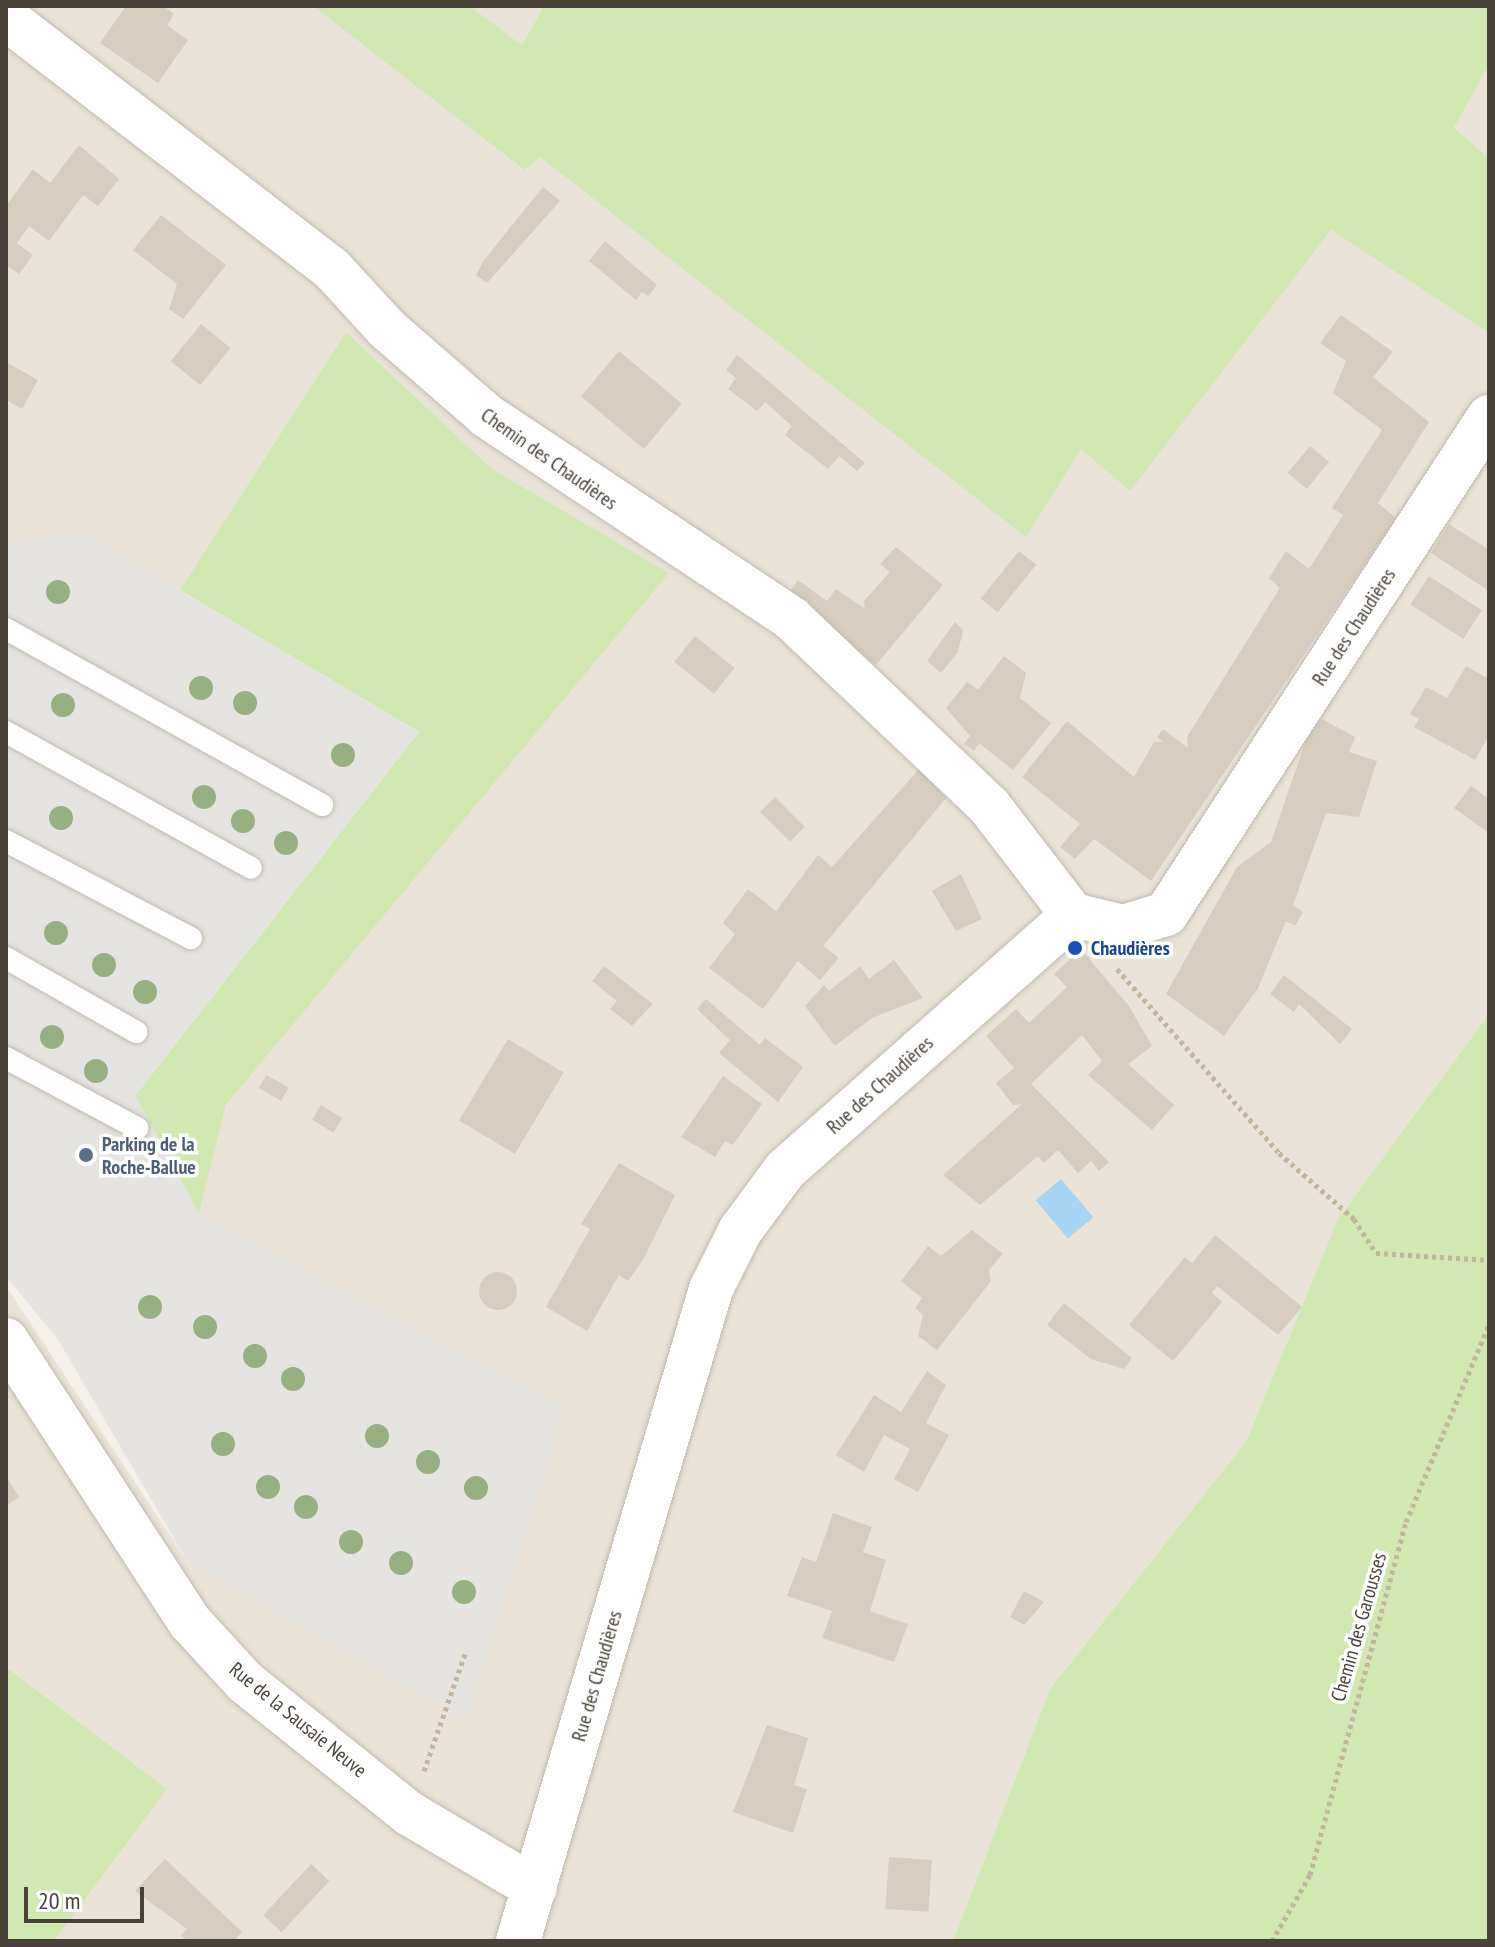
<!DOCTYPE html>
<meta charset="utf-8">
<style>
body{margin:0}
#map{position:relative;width:1495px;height:1947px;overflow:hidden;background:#f5f1ea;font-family:"PT Sans Narrow",sans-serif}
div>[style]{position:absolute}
.residential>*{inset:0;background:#e9e3d8}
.green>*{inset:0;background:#d1e8b3}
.parking>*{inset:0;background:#e6e4e1}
.water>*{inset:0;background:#a7d4f0;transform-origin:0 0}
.building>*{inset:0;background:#d6cdbf;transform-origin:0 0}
.round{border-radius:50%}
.path>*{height:5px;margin-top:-2.5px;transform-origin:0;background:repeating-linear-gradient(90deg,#c2b49d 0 4px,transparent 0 8px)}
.roads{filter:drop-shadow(0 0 2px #c0b9ac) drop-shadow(0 0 2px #c0b9ac)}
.service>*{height:22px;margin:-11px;padding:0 11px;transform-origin:11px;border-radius:11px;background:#fff}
.minor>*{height:44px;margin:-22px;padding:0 22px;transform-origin:22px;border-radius:22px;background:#fff}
.trees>*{width:24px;height:24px;margin:-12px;border-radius:50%;background:#97b081}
.dots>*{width:22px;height:22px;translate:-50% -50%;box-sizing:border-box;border:4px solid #fff;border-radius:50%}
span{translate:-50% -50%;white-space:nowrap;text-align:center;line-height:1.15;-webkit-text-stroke:7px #fff;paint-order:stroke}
.street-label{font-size:20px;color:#494238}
.transit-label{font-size:20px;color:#164399;font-weight:700}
.left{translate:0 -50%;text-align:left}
.service-label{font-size:20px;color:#4e5e75;font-weight:700}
.frame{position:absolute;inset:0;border:8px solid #494238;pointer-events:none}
.scale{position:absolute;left:24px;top:1887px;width:120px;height:36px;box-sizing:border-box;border:4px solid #494238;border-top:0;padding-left:10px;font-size:24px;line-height:28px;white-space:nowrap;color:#494238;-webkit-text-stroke:6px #fff;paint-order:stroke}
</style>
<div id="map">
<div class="residential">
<div style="clip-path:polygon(6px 6px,318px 6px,523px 170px,540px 157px,676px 263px,1081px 448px,1129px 490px,1331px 230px,1489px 333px,1489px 1014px,1338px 1219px,1246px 1442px,1050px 1689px,953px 1941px,54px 1941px,167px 1789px,6px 1667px,6px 1286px,187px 1561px,467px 1721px,564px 1408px,199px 1214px,226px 1105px,668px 573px,492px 469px,346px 332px,180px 590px,80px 531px,6px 545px)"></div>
<div style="clip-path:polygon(470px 6px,544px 6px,522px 45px)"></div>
<div style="clip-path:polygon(1489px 65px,1489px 158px,1454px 128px)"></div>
</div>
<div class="green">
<div style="clip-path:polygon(470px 6px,522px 45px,544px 6px,1489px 6px,1489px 65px,1454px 128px,1489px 158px,1489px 333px,1331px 230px,1130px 491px,1081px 449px,1026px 537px,540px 157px,524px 170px,316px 8px)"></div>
<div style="clip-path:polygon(346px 332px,492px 469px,669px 573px,226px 1105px,199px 1214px,135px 1096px,419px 732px,180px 590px)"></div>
<div style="clip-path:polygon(1489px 1014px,1489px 1941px,953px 1941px,1050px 1689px,1246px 1442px,1338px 1219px)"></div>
<div style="clip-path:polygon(6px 1667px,167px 1789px,54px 1941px,6px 1941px)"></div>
</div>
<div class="parking">
<div style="clip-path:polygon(80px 531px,419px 732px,135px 1096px,199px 1214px,564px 1408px,467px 1721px,187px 1561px,57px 1338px,6px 1277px,6px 545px)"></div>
</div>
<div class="water">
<div style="left:1061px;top:1179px;width:50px;height:33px;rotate:50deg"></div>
</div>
<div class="building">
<div style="clip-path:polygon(126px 6px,163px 6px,174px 14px,167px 25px,188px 40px,158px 83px,100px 43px)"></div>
<div style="clip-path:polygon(79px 145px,119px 179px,98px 206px,83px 195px,49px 241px,29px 226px,17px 243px,33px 255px,19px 274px,6px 265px,6px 206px,33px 169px,50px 183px)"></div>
<div style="clip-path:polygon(543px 187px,560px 201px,487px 283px,476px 275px,484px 260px)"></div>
<div style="clip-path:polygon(161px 215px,226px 265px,183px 319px,169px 309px,177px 284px,133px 250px)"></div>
<div style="clip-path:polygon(605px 241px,657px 285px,648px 296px,642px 292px,636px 300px,589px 261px)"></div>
<div style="clip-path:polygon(1341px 315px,1393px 352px,1373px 377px,1429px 422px,1378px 503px,1396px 518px,1151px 881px,1094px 839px,1075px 859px,1060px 847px,1080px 824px,1022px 777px,1067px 721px,1134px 777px,1154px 742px,1163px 742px,1157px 737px,1163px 729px,1188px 748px,1187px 737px,1280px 588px,1269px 578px,1286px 551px,1309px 569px,1343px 515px,1332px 508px,1382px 430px,1333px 393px,1346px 361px,1320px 343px)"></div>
<div style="left:201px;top:324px;width:38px;height:48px;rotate:39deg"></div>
<div style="left:619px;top:351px;width:82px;height:59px;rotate:40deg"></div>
<div style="clip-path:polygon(737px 355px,741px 358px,865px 463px,857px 471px,839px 456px,828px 469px,785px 435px,792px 426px,765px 402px,757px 411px,728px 389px,736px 378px,726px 370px)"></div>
<div style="clip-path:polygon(6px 362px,38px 380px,22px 409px,6px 400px)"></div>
<div style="left:1310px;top:446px;width:25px;height:35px;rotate:40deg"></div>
<div style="clip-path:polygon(1449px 524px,1489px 550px,1489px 591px,1431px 553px)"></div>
<div style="clip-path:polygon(896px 547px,943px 585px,876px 665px,786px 597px,798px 580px,827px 601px,836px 589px,865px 609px,864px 601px,890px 572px,880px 564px)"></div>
<div style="left:1019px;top:551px;width:22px;height:61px;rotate:39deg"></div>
<div style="left:1429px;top:576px;width:63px;height:34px;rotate:33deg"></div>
<div style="clip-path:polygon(955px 622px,963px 630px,958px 652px,941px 673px,927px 661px)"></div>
<div style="left:695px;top:636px;width:51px;height:33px;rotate:39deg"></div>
<div style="clip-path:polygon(1004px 656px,1026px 673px,1020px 698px,1051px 723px,1013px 770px,979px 743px,974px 751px,964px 744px,970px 736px,946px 708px,967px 682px,978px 690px)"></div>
<div style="clip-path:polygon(1466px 666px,1489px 679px,1489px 735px,1475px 760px,1414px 727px,1419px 719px,1410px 714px,1426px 687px,1447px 698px)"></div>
<div style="clip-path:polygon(1322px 719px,1355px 737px,1349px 752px,1377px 761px,1359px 817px,1326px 813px,1293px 905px,1303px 912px,1295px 926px,1286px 921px,1258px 988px,1224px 1036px,1166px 994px,1237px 867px,1271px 842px,1307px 737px)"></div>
<div style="clip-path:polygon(920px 768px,946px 798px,823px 946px,839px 958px,820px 980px,798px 961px,763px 1009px,709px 968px,735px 934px,723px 923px,748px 889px,776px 911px,818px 855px,832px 867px)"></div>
<div style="clip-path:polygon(1471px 786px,1489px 799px,1489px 833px,1454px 808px)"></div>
<div style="left:775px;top:797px;width:42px;height:21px;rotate:45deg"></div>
<div style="clip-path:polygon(961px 874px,982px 919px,956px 931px,932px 891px)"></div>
<div style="clip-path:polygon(1081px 949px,1129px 1006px,1152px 1046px,1128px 1064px,1174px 1105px,1152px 1130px,1088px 1075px,1102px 1061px,1082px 1035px,1031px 1084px,1109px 1162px,1099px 1171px,1091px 1161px,1078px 1173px,1058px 1150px,1044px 1163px,1038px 1156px,980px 1205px,943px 1175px,1022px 1104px,1013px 1105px,996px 1083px,1014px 1068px,986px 1036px,1016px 1009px,1029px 1023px,1067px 987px,1054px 974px)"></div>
<div style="clip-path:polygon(894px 960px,923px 998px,872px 1018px,835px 1046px,805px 1006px,824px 985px,829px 991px,860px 966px,869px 979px)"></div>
<div style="clip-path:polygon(604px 966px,653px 1004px,632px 1026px,610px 1009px,617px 1001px,592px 981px)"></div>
<div style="clip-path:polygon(1284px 975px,1352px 1029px,1340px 1044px,1299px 1004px,1294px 1012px,1270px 994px)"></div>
<div style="clip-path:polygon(706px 999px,760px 1045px,765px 1038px,803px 1067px,778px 1102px,719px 1053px,730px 1040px,697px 1009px)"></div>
<div style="left:508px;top:1039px;width:65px;height:95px;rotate:31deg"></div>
<div style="left:266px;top:1075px;width:26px;height:15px;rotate:29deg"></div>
<div style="clip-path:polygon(723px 1076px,762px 1104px,733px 1145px,725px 1141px,715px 1157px,681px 1137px)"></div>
<div style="left:321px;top:1105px;width:25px;height:17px;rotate:32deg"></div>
<div style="clip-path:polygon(619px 1163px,675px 1195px,643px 1260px,628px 1281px,619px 1275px,587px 1331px,546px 1307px,590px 1229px,581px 1224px)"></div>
<div style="clip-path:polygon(972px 1230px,1003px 1254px,989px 1270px,991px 1281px,937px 1350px,918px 1336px,923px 1315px,915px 1308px,922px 1298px,901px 1281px,928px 1246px,941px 1256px)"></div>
<div style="clip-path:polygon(1215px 1235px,1302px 1307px,1278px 1335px,1217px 1286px,1212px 1293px,1222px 1302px,1173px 1361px,1129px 1325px,1185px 1257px,1192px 1263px)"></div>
<div class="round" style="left:479px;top:1272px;width:38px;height:38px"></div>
<div style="clip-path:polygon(1064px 1303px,1132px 1358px,1124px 1369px,1091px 1359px,1047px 1325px)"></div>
<div style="clip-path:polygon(927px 1371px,946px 1385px,926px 1423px,949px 1435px,918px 1492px,894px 1479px,910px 1449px,884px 1435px,864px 1472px,836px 1455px,874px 1395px,901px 1412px)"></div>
<div style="clip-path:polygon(6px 1476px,19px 1497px,6px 1506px)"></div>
<div style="clip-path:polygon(833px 1513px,872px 1527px,863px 1552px,886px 1560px,870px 1611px,908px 1624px,894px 1662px,822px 1638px,832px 1611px,787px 1596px,802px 1557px,816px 1562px)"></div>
<div style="clip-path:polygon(1024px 1591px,1044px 1602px,1024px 1625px,1010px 1617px)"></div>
<div style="clip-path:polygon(767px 1725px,808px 1738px,794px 1785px,807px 1789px,793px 1833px,733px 1812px)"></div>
<div style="left:889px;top:1857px;width:43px;height:52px;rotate:4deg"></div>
<div style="clip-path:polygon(165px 1859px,242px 1932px,234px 1941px,188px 1941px,181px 1935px,187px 1929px,135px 1891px)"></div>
<div style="left:311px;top:1864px;width:25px;height:70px;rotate:43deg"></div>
</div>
<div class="path">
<div style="left:1117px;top:969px;width:245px;rotate:48.6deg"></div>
<div style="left:1279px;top:1153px;width:100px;rotate:41.3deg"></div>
<div style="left:1354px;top:1219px;width:40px;rotate:57.1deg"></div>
<div style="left:1376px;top:1253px;width:113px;rotate:3.5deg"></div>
<div style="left:424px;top:1771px;width:127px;rotate:-70.7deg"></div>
<div style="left:1272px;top:1941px;width:76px;rotate:-60.1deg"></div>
<div style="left:1310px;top:1875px;width:366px;rotate:-74.8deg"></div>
<div style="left:1406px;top:1522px;width:214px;rotate:-67.2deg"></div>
</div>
<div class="roads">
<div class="service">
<div style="left:6px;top:629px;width:362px;rotate:29.1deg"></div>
<div style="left:6px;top:732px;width:280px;rotate:29deg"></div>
<div style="left:6px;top:841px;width:209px;rotate:27.7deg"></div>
<div style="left:6px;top:958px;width:150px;rotate:29.6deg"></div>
<div style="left:6px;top:1058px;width:149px;rotate:28.1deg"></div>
</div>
<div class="minor">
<div style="left:6px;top:18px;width:411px;rotate:37.6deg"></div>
<div style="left:332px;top:269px;width:81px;rotate:47.5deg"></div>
<div style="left:387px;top:329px;width:133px;rotate:41deg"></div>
<div style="left:487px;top:416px;width:366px;rotate:33.6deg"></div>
<div style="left:792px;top:619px;width:272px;rotate:43.5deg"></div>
<div style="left:989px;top:806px;width:138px;rotate:52.4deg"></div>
<div style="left:1073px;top:915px;width:51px;rotate:13.5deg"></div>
<div style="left:1123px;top:927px;width:45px;rotate:-16.8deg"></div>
<div style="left:1166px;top:914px;width:593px;rotate:-56.98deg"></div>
<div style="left:6px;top:1340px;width:337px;rotate:56.9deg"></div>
<div style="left:190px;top:1622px;width:81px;rotate:47.5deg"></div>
<div style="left:245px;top:1682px;width:211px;rotate:38.7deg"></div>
<div style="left:410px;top:1814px;width:145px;rotate:30.6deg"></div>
<div style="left:518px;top:1941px;width:680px;rotate:-73.51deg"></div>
<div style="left:711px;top:1289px;width:65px;rotate:-63.4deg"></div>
<div style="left:740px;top:1231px;width:76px;rotate:-53.6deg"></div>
<div style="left:785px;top:1170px;width:385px;rotate:-41.5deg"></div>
</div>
</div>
<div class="trees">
<div style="left:58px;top:592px"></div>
<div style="left:201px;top:688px"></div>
<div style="left:245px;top:703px"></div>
<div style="left:63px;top:705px"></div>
<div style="left:343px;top:755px"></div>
<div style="left:204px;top:797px"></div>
<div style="left:61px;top:818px"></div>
<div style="left:243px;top:821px"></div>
<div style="left:286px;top:843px"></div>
<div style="left:56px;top:933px"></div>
<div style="left:104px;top:965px"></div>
<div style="left:145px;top:992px"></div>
<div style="left:52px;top:1037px"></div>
<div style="left:96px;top:1071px"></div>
<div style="left:150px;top:1307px"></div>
<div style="left:205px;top:1327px"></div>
<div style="left:255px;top:1356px"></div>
<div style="left:293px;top:1379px"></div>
<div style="left:377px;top:1436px"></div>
<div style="left:223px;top:1444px"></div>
<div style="left:428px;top:1462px"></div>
<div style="left:268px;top:1487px"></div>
<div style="left:476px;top:1488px"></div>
<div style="left:306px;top:1507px"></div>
<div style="left:351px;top:1542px"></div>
<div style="left:401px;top:1563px"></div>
<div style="left:464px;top:1592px"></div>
</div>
<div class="dots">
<div style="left:1075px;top:948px;background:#1a4fb4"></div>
<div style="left:86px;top:1155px;background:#5c6f8a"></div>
</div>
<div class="street-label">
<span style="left:549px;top:459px;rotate:35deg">Chemin des Chaudières</span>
<span style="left:1354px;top:627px;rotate:-57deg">Rue des Chaudières</span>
<span style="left:880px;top:1085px;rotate:-42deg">Rue des Chaudières</span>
<span style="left:1359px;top:1627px;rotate:-74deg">Chemin des Garousses</span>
<span style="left:597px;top:1676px;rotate:-74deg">Rue des Chaudières</span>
<span style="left:298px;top:1720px;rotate:39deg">Rue de la Sausaie Neuve</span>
</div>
<div class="transit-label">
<span class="left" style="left:1091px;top:948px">Chaudières</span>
</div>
<div class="service-label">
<span class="left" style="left:102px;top:1156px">Parking de la<br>Roche-Ballue</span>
</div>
<div class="frame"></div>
<div class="scale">20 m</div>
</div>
